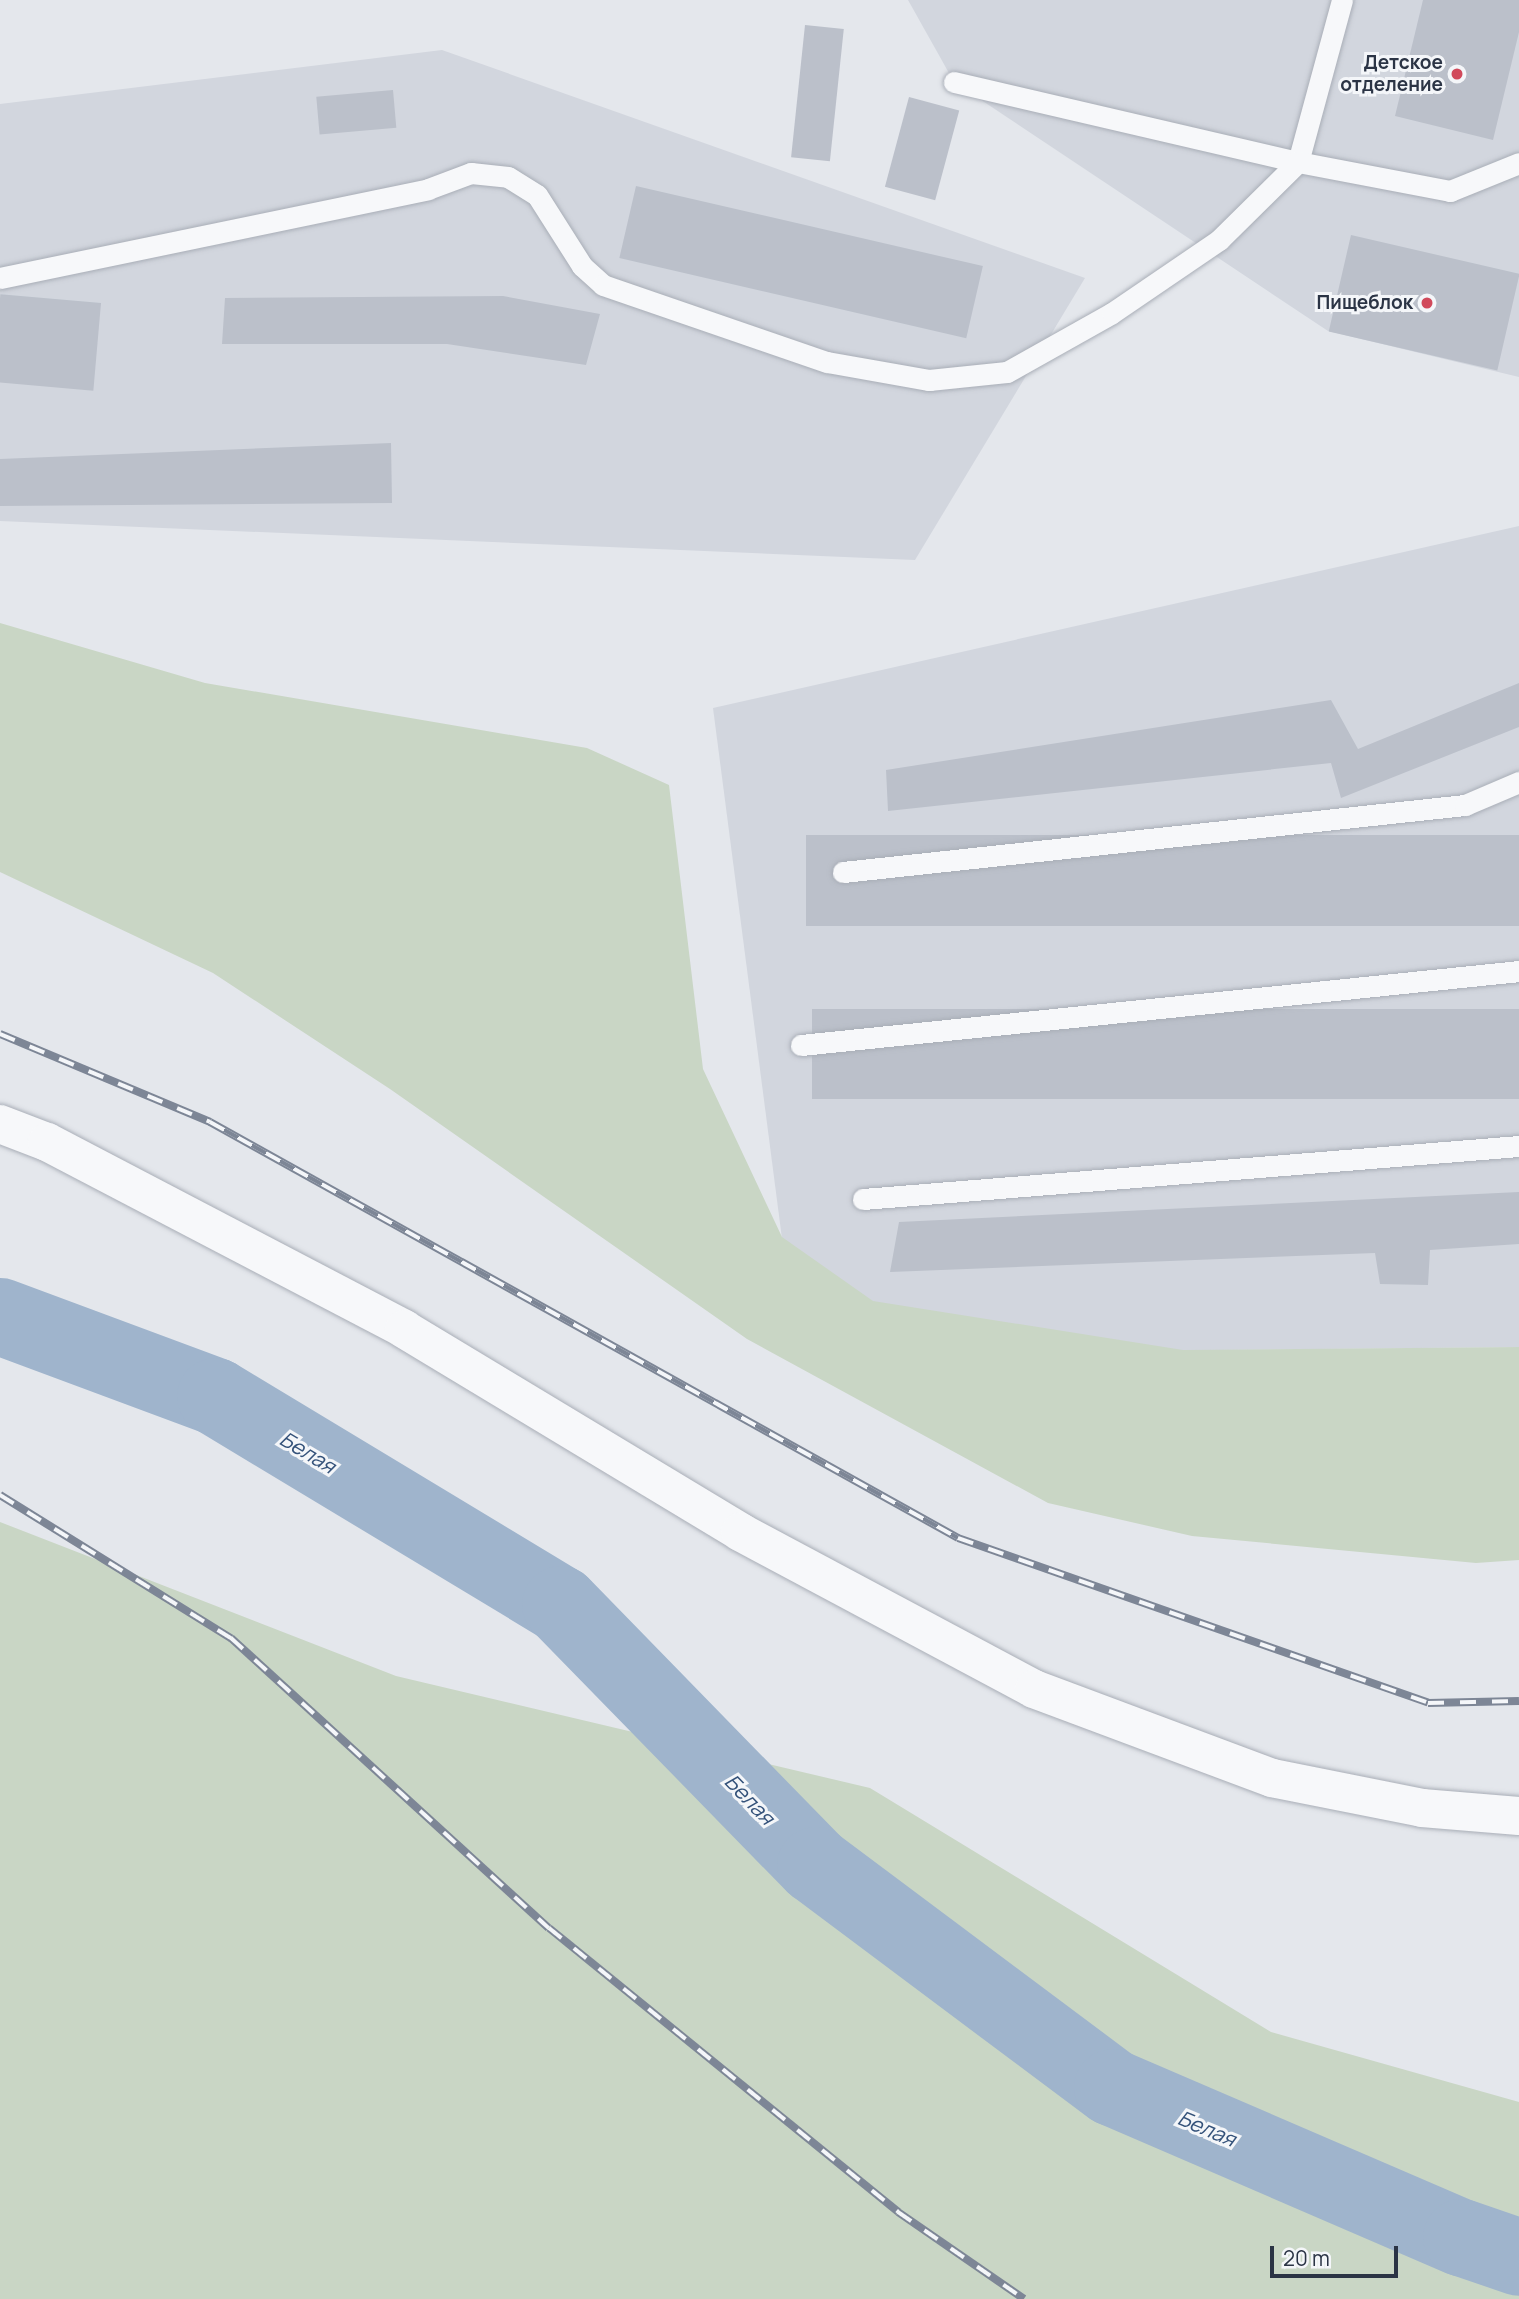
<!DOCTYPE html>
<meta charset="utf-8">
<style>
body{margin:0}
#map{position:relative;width:1519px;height:2299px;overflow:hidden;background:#e4e7ec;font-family:Manrope,sans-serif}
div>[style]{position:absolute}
.built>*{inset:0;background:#d2d6de}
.green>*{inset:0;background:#c9d6c5}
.river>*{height:77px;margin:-38.5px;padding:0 38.5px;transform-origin:38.5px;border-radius:38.5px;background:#9fb4cc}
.building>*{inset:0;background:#bbc0ca;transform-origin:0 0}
.roads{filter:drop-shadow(0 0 2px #a9aeb7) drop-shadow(0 0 2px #a9aeb7)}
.service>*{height:21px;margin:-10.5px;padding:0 10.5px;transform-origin:10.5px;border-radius:10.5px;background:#f7f8fa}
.minor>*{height:38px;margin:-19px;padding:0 19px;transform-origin:19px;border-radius:19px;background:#f7f8fa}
.rail>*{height:8px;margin-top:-4px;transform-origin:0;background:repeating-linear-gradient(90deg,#f4f6f9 0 16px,#7d8696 0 32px);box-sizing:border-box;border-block:2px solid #7d8696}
.dots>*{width:19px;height:19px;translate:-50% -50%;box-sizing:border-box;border:4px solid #f4f6f9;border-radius:50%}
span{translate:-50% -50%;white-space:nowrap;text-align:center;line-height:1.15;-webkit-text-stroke:6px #f4f6f9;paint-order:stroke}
.poi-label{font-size:19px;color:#2b3445;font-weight:700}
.right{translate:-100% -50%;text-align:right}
.water-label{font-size:21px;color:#34527a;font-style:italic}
.scale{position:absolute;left:1270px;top:2246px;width:128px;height:32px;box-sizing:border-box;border:4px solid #2b3445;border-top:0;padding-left:9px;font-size:21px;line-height:24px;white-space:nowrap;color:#2b3445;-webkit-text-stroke:5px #f4f6f9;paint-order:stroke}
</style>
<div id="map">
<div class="built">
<div style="clip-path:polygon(908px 0,1519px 0,1519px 377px,1328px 331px,954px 82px)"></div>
<div style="clip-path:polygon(442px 50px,1085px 278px,915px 560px,0 521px,0 104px)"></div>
<div style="clip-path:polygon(1519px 526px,1519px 1347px,797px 1354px,713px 708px)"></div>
</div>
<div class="green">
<div style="clip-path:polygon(0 623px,205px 683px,587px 748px,669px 785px,703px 1069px,782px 1237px,873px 1301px,1183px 1350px,1519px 1347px,1519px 1560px,1476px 1563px,1192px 1536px,1048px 1503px,747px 1339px,390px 1089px,213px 973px,0 872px)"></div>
<div style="clip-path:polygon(0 1522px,396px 1676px,870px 1788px,1271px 2032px,1519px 2102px,1519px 2299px,0 2299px)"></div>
</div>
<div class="river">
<div style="left:0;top:1316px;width:229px;rotate:20.4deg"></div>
<div style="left:215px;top:1396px;width:403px;rotate:31.1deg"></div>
<div style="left:560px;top:1604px;width:365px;rotate:45.7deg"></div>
<div style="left:815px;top:1865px;width:371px;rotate:36.8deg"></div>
<div style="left:1112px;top:2087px;width:380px;rotate:23.3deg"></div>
<div style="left:1461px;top:2237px;width:61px;rotate:19deg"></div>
</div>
<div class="building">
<div style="clip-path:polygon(1423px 0,1519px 0,1519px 32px,1493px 140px,1395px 116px)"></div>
<div style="left:805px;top:25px;width:39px;height:133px;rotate:6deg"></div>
<div style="left:393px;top:90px;width:38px;height:77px;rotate:85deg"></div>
<div style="left:909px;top:97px;width:52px;height:93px;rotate:15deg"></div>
<div style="left:636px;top:186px;width:356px;height:74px;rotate:13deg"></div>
<div style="left:1351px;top:235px;width:173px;height:99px;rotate:13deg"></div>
<div style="clip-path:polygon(503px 296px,600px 314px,586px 365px,447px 344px,222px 344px,225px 298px)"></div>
<div style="left:101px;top:303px;width:88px;height:101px;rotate:95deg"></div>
<div style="clip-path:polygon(391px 443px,392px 503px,0 506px,0 459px)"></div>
<div style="clip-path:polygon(1519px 683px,1519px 727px,1341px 798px,1331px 763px,888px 811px,886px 770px,1331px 700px,1358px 749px)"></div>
<div style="left:1519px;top:835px;width:91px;height:713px;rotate:90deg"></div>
<div style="left:1519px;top:1009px;width:90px;height:707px;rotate:90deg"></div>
<div style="clip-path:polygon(1519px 1192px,1519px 1244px,1430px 1250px,1428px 1285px,1380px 1284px,1375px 1253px,890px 1272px,899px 1222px)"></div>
</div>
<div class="roads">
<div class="service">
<div style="left:954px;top:82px;width:353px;rotate:13.1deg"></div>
<div style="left:1298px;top:162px;width:168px;rotate:-74.8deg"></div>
<div style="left:0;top:278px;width:437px;rotate:-11.7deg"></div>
<div style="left:428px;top:189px;width:46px;rotate:-20.4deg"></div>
<div style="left:471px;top:173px;width:37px;rotate:6deg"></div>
<div style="left:508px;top:177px;width:34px;rotate:32deg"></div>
<div style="left:537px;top:195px;width:84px;rotate:57.6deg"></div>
<div style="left:582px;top:266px;width:28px;rotate:42deg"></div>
<div style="left:603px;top:285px;width:237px;rotate:19deg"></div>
<div style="left:827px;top:362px;width:104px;rotate:10deg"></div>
<div style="left:929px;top:380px;width:78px;rotate:-5.9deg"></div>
<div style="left:1007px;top:372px;width:120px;rotate:-29.3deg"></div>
<div style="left:1112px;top:313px;width:130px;rotate:-34.3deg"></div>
<div style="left:1219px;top:240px;width:111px;rotate:-44.6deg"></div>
<div style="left:1298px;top:162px;width:155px;rotate:10.8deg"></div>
<div style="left:1450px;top:191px;width:74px;rotate:-22.1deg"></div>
<div style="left:843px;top:872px;width:626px;rotate:-6.15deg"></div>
<div style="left:1465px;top:805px;width:59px;rotate:-23.1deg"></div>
<div style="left:801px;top:1045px;width:722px;rotate:-5.88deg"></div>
<div style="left:863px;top:1199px;width:658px;rotate:-4.62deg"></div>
</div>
<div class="minor">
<div style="left:0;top:1124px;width:50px;rotate:21deg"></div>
<div style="left:47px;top:1142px;width:403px;rotate:27.6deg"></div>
<div style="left:404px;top:1329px;width:393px;rotate:31.1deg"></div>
<div style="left:740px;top:1532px;width:333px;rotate:28.1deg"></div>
<div style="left:1034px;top:1689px;width:254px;rotate:20.5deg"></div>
<div style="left:1272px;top:1778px;width:153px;rotate:11.3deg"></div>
<div style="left:1422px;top:1808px;width:97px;rotate:4.7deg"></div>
</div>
</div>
<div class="rail">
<div style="left:0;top:1034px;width:228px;rotate:22.7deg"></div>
<div style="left:210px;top:1122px;width:856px;rotate:29.08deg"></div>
<div style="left:958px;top:1538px;width:498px;rotate:19.3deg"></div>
<div style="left:1428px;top:1703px;width:91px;rotate:-1.3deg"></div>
<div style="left:0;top:1495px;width:272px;rotate:31.8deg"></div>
<div style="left:231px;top:1638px;width:430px;rotate:42.4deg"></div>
<div style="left:549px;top:1928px;width:450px;rotate:39.1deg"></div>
<div style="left:898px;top:2212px;width:153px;rotate:34.6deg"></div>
</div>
<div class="dots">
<div style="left:1457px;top:74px;background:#d1495b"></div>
<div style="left:1427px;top:303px;background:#d1495b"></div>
</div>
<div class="poi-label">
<span class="right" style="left:1443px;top:74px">Детское<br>отделение</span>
<span class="right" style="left:1413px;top:303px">Пищеблок</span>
</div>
<div class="water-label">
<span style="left:308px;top:1452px;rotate:31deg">Белая</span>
<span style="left:750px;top:1799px;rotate:46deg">Белая</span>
<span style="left:1207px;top:2128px;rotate:23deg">Белая</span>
</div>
<div class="scale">20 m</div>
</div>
